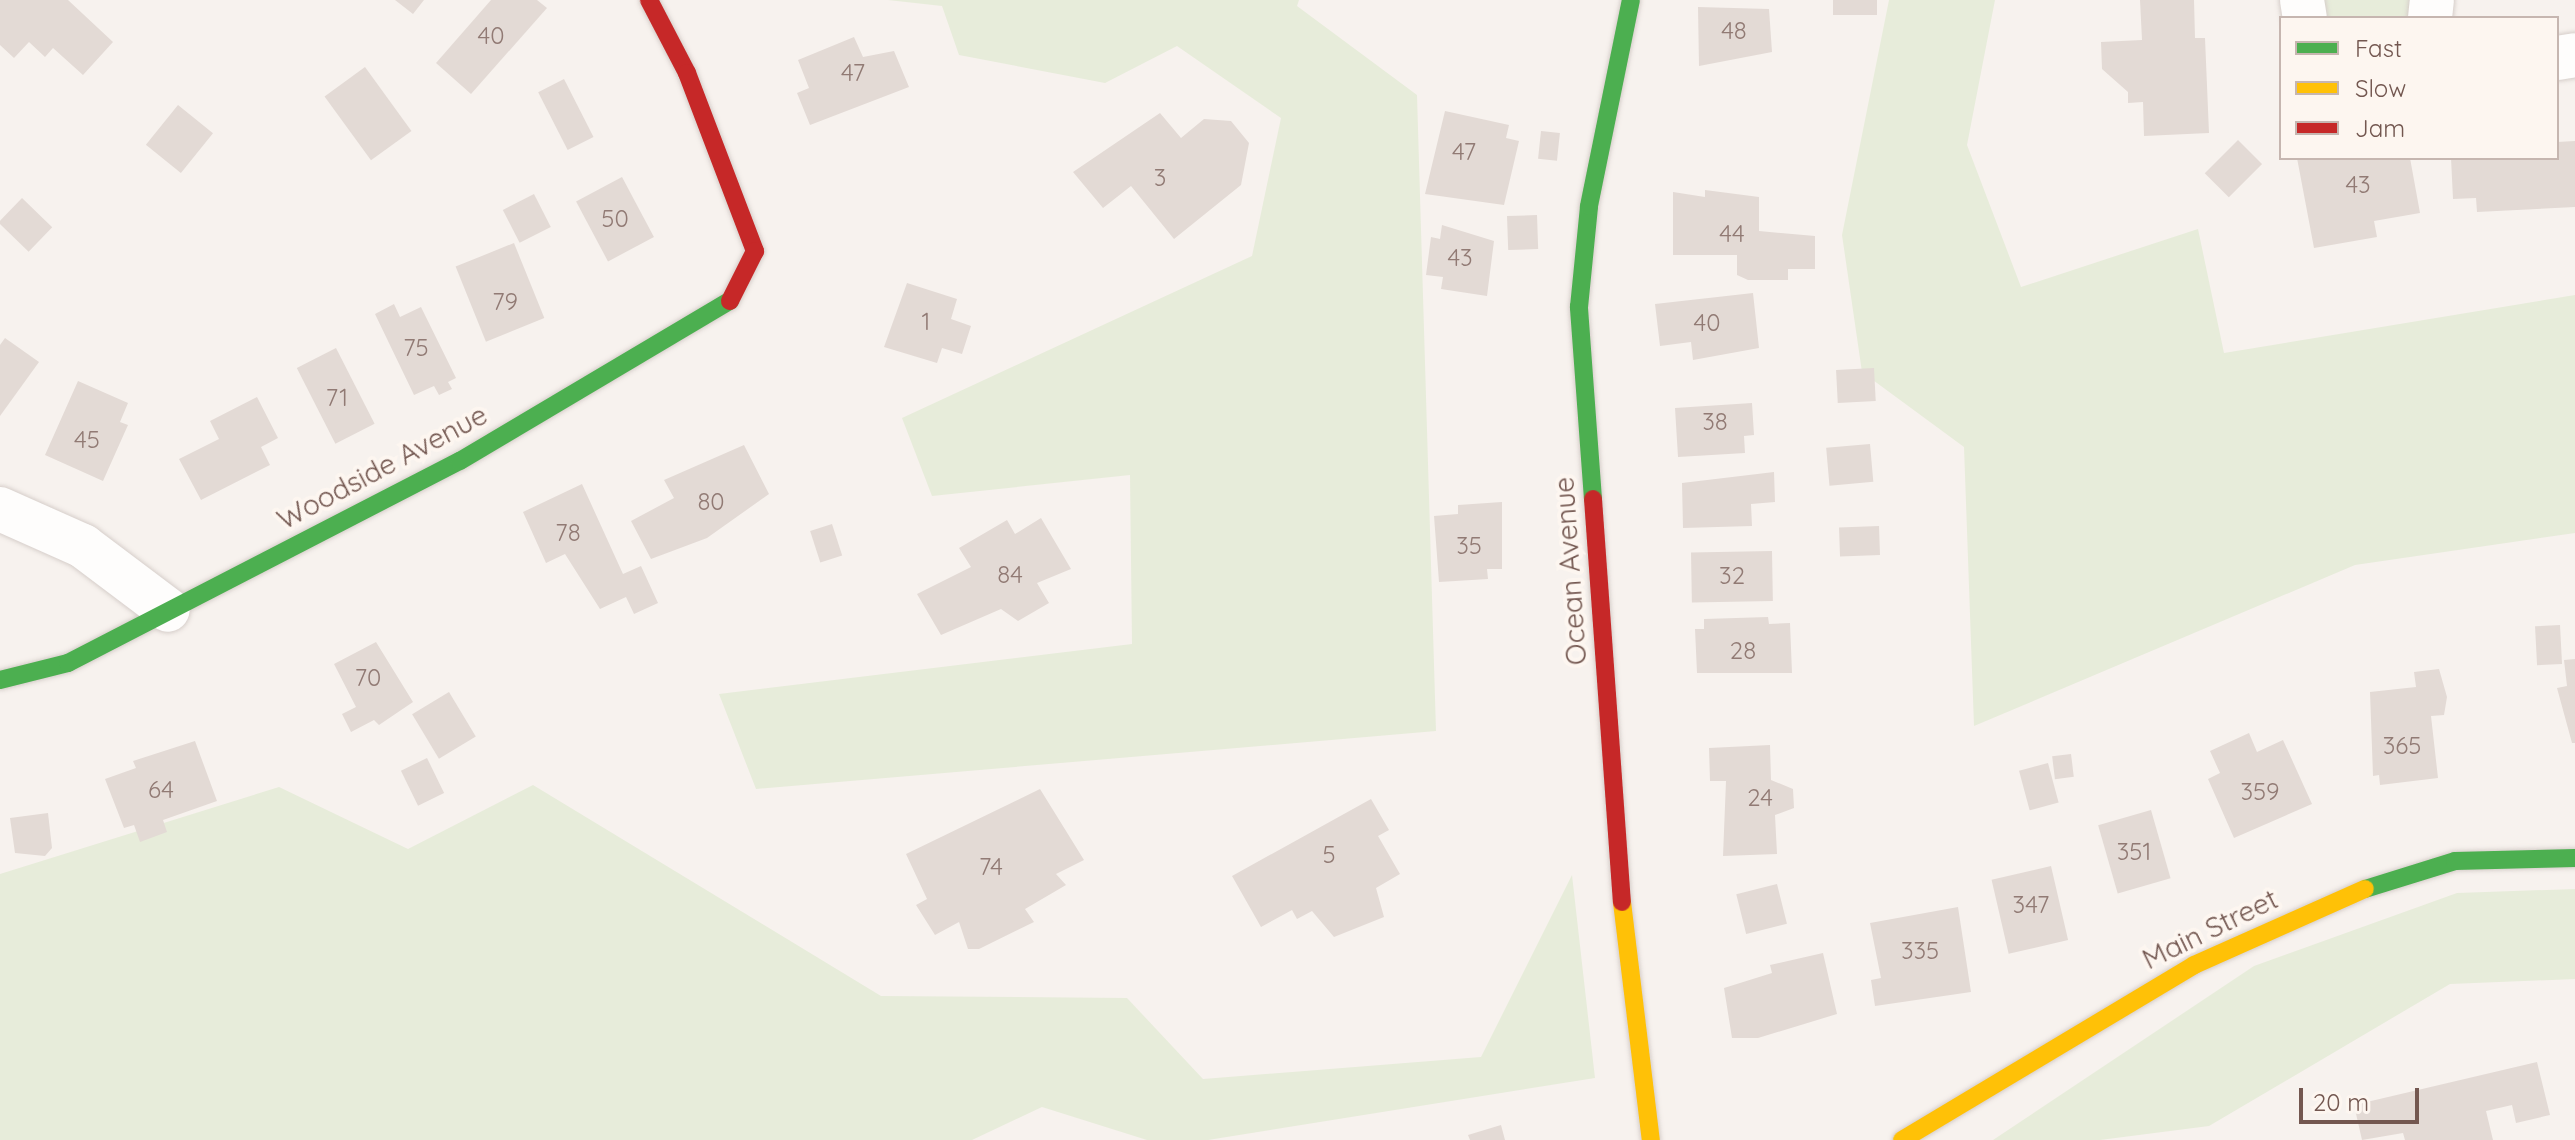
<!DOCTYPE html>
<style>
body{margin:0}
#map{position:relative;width:2575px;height:1140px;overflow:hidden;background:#f7f2ee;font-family:Quicksand,sans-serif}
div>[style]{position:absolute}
.green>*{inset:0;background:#e7ecda;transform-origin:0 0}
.building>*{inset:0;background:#e3dad5;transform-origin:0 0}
.roads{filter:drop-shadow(0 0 2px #d6ceca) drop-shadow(0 0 2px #d6ceca)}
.street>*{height:44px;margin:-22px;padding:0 22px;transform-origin:22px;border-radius:22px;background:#fefdfc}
.fast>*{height:18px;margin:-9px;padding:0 9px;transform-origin:9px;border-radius:9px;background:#4caf50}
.slow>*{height:18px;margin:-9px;padding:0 9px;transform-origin:9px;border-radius:9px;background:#ffc107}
.jam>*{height:18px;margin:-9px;padding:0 9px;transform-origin:9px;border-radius:9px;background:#c62828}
span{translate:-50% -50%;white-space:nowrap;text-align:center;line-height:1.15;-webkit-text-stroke:8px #fdf6f0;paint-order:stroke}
.number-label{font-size:24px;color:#917a74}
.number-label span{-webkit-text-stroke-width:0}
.street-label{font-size:28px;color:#735750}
.legend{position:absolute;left:2279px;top:16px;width:280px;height:144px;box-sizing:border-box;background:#fdf6f0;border:2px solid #c6b6b0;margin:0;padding:10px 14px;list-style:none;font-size:24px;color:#735750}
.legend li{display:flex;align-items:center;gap:16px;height:40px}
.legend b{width:40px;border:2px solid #c6b6b0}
.scale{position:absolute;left:2299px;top:1088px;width:120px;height:36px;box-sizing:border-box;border:4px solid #735750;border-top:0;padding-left:10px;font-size:24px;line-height:28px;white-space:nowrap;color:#735750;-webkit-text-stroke:6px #fdf6f0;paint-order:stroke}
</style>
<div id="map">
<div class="green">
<div style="clip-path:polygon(888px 0,1299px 0,1297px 6px,1417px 95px,1436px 731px,756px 789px,719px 694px,1132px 644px,1130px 475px,932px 496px,902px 418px,1252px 256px,1281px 118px,1177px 46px,1105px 83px,959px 55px,942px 6px)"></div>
<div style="clip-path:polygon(1889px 0,1995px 0,1967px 145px,2021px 287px,2198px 229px,2224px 353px,2575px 295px,2575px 533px,2355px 565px,1974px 726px,1964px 447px,1862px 372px,1842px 235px)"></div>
<div style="left:2314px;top:0;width:111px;height:18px"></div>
<div style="clip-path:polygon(533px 785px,881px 996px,1127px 998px,1203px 1079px,1481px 1057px,1572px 875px,1595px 1078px,1208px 1140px,1147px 1140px,1042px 1107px,972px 1140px,0 1140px,0 874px,279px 787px,408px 849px)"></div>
<div style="clip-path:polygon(2575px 889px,2575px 979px,2450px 984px,2209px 1126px,2100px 1140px,1993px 1140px,2254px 966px,2457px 893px)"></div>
</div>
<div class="building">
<div style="clip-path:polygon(0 0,68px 0,113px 42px,83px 75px,53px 48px,45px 57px,29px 42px,14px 58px,0 45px)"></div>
<div style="clip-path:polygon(395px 0,424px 0,413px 14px)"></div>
<div style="clip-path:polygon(491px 0,537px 0,547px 8px,471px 94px,436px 63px)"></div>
<div style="left:1833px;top:0;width:44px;height:15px"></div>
<div style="clip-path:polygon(2140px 0,2194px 0,2195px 38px,2205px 38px,2209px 133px,2144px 136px,2143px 102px,2128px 103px,2128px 92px,2102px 69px,2101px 42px,2142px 40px)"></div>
<div style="clip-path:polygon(1698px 7px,1769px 9px,1772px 52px,1699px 66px)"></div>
<div style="clip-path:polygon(854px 37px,863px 57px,894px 51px,909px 87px,810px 125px,797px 93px,809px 88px,798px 60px)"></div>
<div style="left:365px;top:67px;width:79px;height:50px;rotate:54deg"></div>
<div style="left:564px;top:79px;width:65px;height:29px;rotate:63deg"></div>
<div style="left:178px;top:105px;width:45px;height:51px;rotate:39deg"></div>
<div style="clip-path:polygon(1445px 111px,1509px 125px,1506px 138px,1519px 141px,1504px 205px,1425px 194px)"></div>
<div style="clip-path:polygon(1160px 113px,1181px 138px,1204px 119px,1231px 121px,1249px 143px,1241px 185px,1174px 239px,1131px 186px,1103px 208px,1073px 172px)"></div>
<div style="left:1541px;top:131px;width:19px;height:28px;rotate:6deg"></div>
<div style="left:2238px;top:140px;width:34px;height:47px;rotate:45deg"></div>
<div style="clip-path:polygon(2575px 141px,2575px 207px,2477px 212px,2476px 198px,2453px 199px,2451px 158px,2557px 158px,2557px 142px)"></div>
<div style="clip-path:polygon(2297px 158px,2410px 158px,2420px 213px,2374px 221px,2377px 237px,2314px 248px)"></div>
<div style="left:622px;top:177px;width:68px;height:52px;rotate:62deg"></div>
<div style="clip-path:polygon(1705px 190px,1759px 197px,1759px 231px,1815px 236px,1815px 269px,1788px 269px,1788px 280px,1748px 280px,1737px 275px,1737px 255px,1673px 255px,1673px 192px,1705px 197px)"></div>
<div style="left:534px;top:194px;width:37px;height:35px;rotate:63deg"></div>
<div style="left:22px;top:198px;width:42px;height:34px;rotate:44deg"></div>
<div style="left:1537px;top:215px;width:34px;height:30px;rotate:88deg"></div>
<div style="clip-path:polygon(1442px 225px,1494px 241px,1487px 296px,1441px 289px,1443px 277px,1426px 275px,1431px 237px,1440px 239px)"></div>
<div style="left:514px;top:243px;width:81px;height:63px;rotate:68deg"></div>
<div style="clip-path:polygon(907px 283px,957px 299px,951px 319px,971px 326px,962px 354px,942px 348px,937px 363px,884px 347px)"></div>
<div style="clip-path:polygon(1753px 293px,1759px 348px,1693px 360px,1691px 342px,1660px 346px,1655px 304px)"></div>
<div style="clip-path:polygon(394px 304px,400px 317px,421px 307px,456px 378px,448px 382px,452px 389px,439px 395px,434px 386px,414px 395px,375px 314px)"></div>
<div style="clip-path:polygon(5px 338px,39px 362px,0 416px,0 345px)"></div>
<div style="left:336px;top:348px;width:85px;height:44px;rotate:63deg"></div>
<div style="left:1874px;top:368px;width:33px;height:38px;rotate:87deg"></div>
<div style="clip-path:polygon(78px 381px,128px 403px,120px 422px,128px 425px,103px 481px,45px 455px)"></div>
<div style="clip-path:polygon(257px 397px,278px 438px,261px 447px,270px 465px,201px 500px,179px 459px,219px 439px,210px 421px)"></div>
<div style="clip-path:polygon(1752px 403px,1754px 435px,1744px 436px,1745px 453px,1678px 457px,1675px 408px)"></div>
<div style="left:1870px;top:444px;width:38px;height:44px;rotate:85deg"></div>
<div style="clip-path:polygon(744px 445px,769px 494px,707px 538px,651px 559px,631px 521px,674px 498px,664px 480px)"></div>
<div style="clip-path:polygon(1774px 472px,1775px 502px,1751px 504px,1752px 526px,1683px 528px,1682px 483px)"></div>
<div style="clip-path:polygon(582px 484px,623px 574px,641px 566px,658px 603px,634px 614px,626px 597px,600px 609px,565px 554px,546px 563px,523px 512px)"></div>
<div style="clip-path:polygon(1502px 502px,1502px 569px,1487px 569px,1488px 579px,1439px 582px,1434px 516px,1458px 514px,1458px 505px)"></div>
<div style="clip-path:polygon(1041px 518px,1071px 569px,1037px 583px,1049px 603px,1018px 621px,1001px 609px,941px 635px,917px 594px,971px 567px,959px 548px,1007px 520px,1015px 534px)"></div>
<div style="left:832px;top:524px;width:33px;height:23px;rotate:72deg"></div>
<div style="left:1879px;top:526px;width:29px;height:40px;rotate:88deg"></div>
<div style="left:1772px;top:551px;width:50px;height:81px;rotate:89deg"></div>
<div style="clip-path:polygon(1768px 617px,1769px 624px,1790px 623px,1792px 673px,1697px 673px,1695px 629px,1704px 629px,1704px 619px)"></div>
<div style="left:2560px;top:625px;width:39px;height:25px;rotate:87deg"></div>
<div style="clip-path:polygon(376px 642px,413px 702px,379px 725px,374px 720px,351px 732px,342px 714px,356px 707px,334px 664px)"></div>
<div style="clip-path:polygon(2575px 659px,2575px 743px,2572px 743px,2557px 688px,2567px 686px,2564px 660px)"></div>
<div style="clip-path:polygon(2439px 669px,2447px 697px,2444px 715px,2431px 716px,2438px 778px,2380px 785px,2379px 775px,2373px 776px,2370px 692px,2416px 687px,2414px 672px)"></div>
<div style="left:449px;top:692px;width:52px;height:43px;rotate:59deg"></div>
<div style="clip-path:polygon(2249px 733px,2257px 752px,2283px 740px,2312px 804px,2234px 838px,2208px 779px,2220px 773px,2210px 751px)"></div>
<div style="clip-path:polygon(195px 741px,217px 801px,163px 820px,167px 832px,140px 842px,134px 825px,124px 828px,105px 779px,136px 768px,133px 761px)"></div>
<div style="clip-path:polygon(1770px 745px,1771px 780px,1793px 789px,1794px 808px,1775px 815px,1777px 854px,1723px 856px,1726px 781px,1710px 781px,1709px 748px)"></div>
<div style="left:2071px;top:754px;width:23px;height:19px;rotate:83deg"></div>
<div style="left:427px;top:758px;width:39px;height:29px;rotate:64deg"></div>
<div style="left:2048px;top:763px;width:41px;height:30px;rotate:75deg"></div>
<div style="clip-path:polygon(1040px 789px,1084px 860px,1056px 874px,1066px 885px,1025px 909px,1034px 922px,979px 949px,968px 949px,959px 922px,935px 935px,916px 905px,927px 899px,906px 854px)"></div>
<div style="clip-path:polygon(1371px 799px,1389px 830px,1378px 836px,1400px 874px,1376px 888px,1384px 917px,1334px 937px,1312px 911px,1297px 919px,1292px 910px,1261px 927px,1232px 876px)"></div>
<div style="left:2151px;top:810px;width:71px;height:55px;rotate:74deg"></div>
<div style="clip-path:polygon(48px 813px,52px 848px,45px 856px,15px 853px,10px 818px)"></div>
<div style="left:2051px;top:866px;width:76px;height:61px;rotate:77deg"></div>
<div style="left:1777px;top:884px;width:41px;height:42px;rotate:76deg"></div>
<div style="clip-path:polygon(1958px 907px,1971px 992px,1875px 1006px,1871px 980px,1881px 978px,1870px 923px)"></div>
<div style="clip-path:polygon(1823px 953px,1837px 1014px,1758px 1038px,1732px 1038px,1724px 988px,1772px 973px,1770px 965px)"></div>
<div style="clip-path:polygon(2537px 1062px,2550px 1115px,2516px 1123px,2512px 1105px,2486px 1111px,2493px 1140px,2405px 1140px,2403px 1133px,2362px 1140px,2354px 1105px)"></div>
<div style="clip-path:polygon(1501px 1125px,1505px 1140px,1470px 1140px,1468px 1135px)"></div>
</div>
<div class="roads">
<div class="street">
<div style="left:2302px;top:0;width:18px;rotate:81deg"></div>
<div style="left:2430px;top:18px;width:18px;rotate:-84deg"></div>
<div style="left:2557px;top:58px;width:18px;rotate:-9deg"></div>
<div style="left:0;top:509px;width:91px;rotate:24deg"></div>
<div style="left:83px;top:546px;width:106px;rotate:37deg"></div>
</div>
<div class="fast">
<div style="left:1593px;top:499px;width:193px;rotate:-94.2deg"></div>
<div style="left:1579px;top:307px;width:101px;rotate:-84.3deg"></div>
<div style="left:1589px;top:206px;width:210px;rotate:-78.5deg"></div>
<div style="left:0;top:680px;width:70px;rotate:-14deg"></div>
<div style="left:68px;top:663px;width:441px;rotate:-27.3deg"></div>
<div style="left:460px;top:461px;width:314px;rotate:-30.7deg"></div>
<div style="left:2365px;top:889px;width:94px;rotate:-17.3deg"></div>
<div style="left:2455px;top:861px;width:120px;rotate:-1.4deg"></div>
</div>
<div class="slow">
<div style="left:1622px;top:902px;width:240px;rotate:83.1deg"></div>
<div style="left:1902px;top:1140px;width:340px;rotate:-30.9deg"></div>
<div style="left:2194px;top:965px;width:187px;rotate:-24deg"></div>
</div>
<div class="jam">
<div style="left:649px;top:0;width:82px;rotate:62.5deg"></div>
<div style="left:687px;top:73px;width:191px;rotate:69.1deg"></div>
<div style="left:755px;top:251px;width:56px;rotate:116.6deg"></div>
<div style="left:1593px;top:499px;width:404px;rotate:85.9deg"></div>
</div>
</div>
<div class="number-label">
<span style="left:1734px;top:31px">48</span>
<span style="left:491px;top:36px">40</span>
<span style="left:853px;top:73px">47</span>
<span style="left:1464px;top:152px">47</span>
<span style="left:1160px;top:178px">3</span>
<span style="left:2358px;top:185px">43</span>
<span style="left:615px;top:219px">50</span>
<span style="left:1732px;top:234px">44</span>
<span style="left:1460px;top:258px">43</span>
<span style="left:505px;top:302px">79</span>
<span style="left:926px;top:322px">1</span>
<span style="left:1707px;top:323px">40</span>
<span style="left:416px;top:348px">75</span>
<span style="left:337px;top:398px">71</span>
<span style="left:1715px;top:422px">38</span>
<span style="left:87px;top:440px">45</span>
<span style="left:711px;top:502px">80</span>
<span style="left:568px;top:533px">78</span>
<span style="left:1469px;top:546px">35</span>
<span style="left:1010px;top:575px">84</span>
<span style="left:1732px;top:576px">32</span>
<span style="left:1743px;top:651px">28</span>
<span style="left:368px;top:678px">70</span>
<span style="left:2402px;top:746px">365</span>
<span style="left:161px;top:790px">64</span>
<span style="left:2260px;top:792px">359</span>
<span style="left:1760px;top:798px">24</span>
<span style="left:2134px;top:852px">351</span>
<span style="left:1329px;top:855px">5</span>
<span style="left:991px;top:867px">74</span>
<span style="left:2031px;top:905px">347</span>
<span style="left:1920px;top:951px">335</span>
</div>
<div class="street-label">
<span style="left:382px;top:467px;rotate:-28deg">Woodside Avenue</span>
<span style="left:1570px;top:571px;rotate:-94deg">Ocean Avenue</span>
<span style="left:2210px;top:929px;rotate:-26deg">Main Street</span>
</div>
<ul class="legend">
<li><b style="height:10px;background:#4caf50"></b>Fast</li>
<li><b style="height:10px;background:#ffc107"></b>Slow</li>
<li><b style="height:10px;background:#c62828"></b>Jam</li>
</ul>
<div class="scale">20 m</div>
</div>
